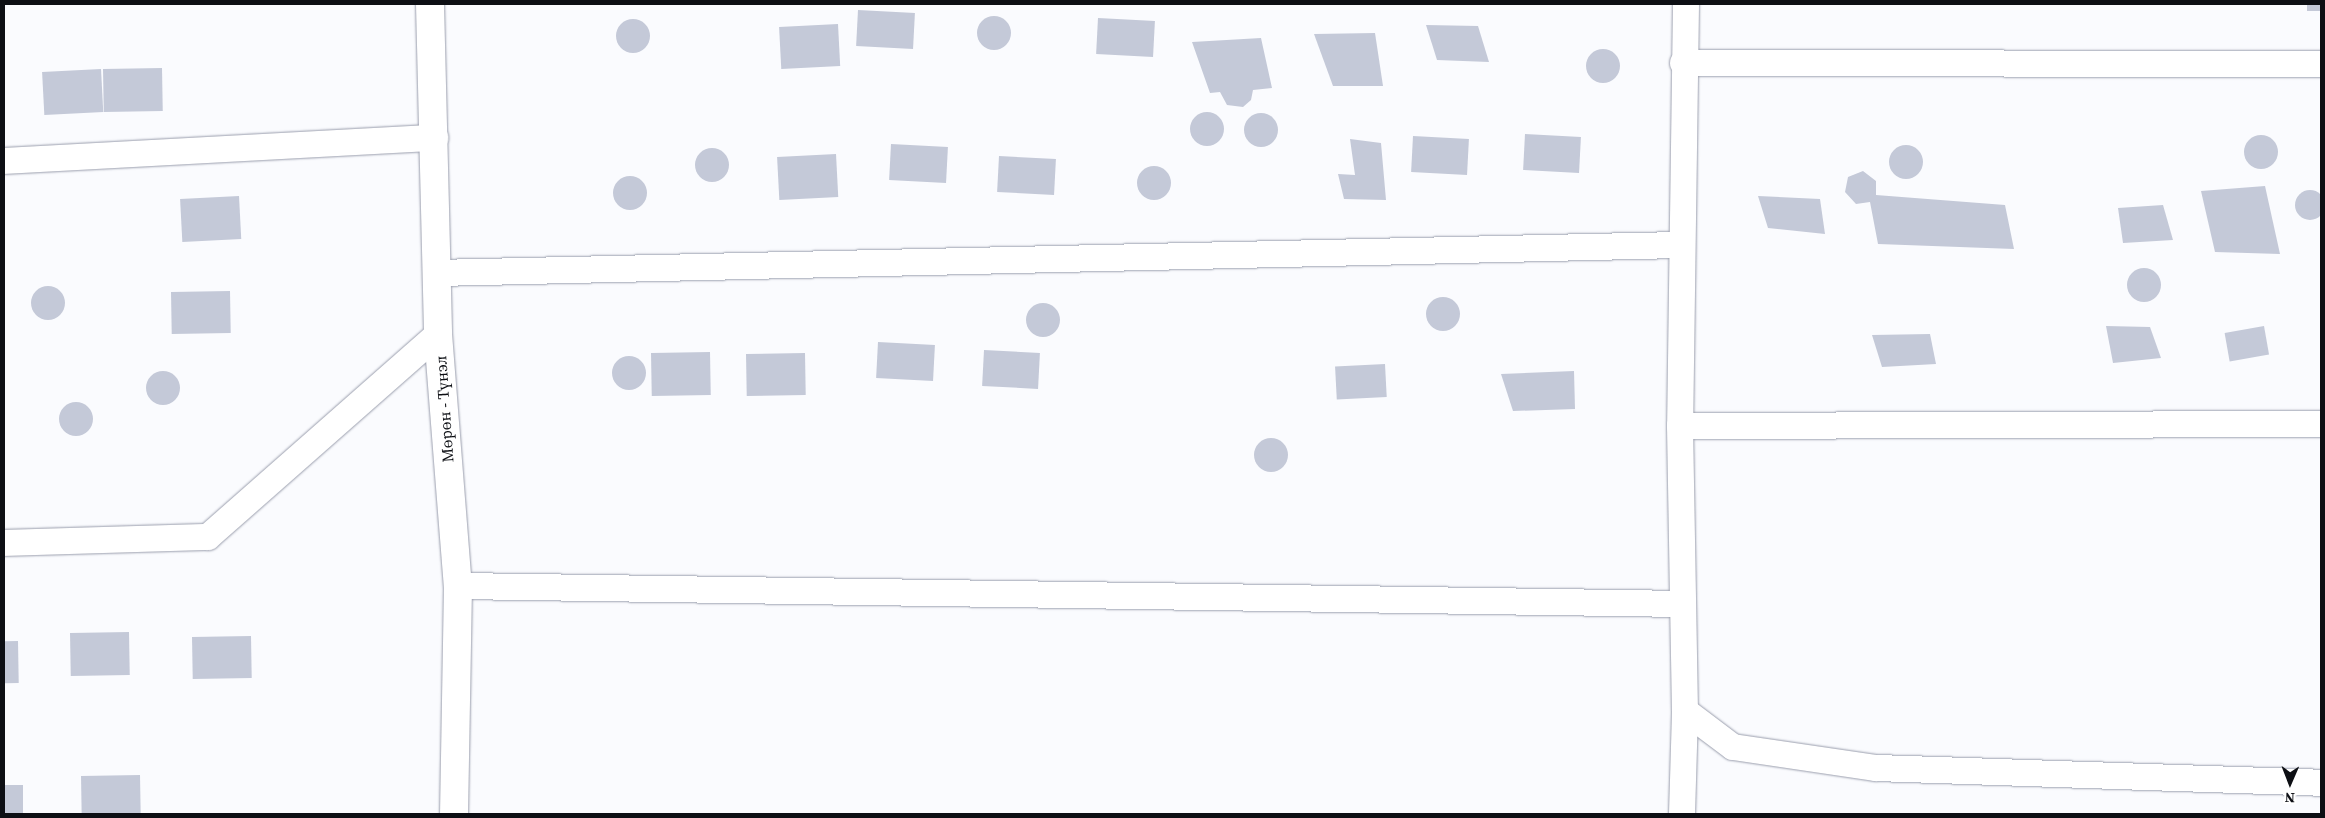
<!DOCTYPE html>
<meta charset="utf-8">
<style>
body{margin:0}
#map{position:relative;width:2325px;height:818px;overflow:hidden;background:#fafbfe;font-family:"Source Serif 4",serif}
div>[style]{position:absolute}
.building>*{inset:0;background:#c4c9d8;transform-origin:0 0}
.round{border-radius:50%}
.roads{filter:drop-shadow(0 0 1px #9a9ead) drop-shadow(0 0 1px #9a9ead)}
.minor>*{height:26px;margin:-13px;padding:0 13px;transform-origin:13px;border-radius:13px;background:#fff}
.tertiary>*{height:28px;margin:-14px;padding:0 14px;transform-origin:14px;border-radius:14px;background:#fff}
span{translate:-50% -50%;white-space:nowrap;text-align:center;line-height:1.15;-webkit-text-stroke:5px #fff;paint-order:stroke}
.street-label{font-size:16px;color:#0d0f14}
.frame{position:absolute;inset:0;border:5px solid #0d0f14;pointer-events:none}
.north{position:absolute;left:2265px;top:758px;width:50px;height:50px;-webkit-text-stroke:4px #fff;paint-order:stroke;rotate:181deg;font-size:14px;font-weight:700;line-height:20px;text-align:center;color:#0d0f14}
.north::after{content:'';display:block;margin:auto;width:18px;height:22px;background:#0d0f14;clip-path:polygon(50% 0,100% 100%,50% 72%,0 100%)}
</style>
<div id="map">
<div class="building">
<div style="left:2307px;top:4px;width:14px;height:7px"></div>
<div style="left:858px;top:10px;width:57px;height:36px;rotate:3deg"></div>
<div class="round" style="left:977px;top:16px;width:34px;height:34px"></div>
<div style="left:1098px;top:18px;width:57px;height:36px;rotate:3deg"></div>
<div class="round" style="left:616px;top:19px;width:34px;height:34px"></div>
<div style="left:838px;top:24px;width:42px;height:59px;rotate:87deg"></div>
<div style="clip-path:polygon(1426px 25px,1478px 26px,1489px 62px,1437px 60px)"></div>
<div style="clip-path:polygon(1375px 33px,1383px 86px,1333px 86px,1314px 34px)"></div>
<div style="clip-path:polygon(1261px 38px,1272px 88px,1253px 90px,1251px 100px,1243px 107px,1227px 105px,1220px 92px,1210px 93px,1192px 42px)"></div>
<div class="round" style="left:1586px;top:49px;width:34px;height:34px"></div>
<div style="left:162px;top:68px;width:43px;height:59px;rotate:89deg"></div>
<div style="left:101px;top:69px;width:43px;height:59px;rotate:87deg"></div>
<div class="round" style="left:1190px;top:112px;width:34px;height:34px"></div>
<div class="round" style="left:1244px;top:113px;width:34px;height:34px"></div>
<div style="left:1525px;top:134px;width:56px;height:36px;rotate:3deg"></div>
<div class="round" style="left:2244px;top:135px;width:34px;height:34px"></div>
<div style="left:1413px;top:136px;width:56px;height:36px;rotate:3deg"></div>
<div style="clip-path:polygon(1350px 139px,1381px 143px,1386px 200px,1344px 199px,1338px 174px,1355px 175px)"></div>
<div style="left:891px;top:144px;width:57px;height:36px;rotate:3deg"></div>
<div class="round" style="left:1889px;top:145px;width:34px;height:34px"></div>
<div class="round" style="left:695px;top:148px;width:34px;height:34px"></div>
<div style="left:836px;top:154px;width:43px;height:59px;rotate:87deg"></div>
<div style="left:999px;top:156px;width:57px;height:36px;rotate:3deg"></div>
<div class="round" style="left:1137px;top:166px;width:34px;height:34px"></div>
<div style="clip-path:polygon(1863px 171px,1876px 181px,1876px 195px,2005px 205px,2014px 249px,1878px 244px,1870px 202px,1856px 204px,1845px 192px,1848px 177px)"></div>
<div class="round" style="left:613px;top:176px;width:34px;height:34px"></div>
<div style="clip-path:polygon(2265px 186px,2280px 254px,2215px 252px,2201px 191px)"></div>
<div class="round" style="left:2295px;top:190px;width:30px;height:30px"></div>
<div style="left:239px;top:196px;width:43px;height:59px;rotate:87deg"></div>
<div style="clip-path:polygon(1758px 196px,1820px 199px,1825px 234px,1768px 228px)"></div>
<div style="clip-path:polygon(2163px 205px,2173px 240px,2123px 243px,2118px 208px)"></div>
<div class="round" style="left:2127px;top:268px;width:34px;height:34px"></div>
<div class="round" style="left:31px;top:286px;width:34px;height:34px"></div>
<div style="left:230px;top:291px;width:42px;height:59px;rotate:89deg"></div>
<div class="round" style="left:1426px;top:297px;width:34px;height:34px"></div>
<div class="round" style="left:1026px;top:303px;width:34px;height:34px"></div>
<div style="clip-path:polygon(2106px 326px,2150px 327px,2161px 358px,2113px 363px)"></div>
<div style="left:2264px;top:326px;width:29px;height:40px;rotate:80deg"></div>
<div style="clip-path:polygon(1930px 334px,1936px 364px,1882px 367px,1872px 335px)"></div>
<div style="left:878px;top:342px;width:57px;height:36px;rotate:3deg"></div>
<div style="left:984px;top:350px;width:56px;height:36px;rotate:3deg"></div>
<div style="left:710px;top:352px;width:43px;height:59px;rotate:89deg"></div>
<div style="left:805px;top:353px;width:42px;height:59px;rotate:89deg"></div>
<div class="round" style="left:612px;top:356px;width:34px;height:34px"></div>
<div style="left:1385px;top:364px;width:33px;height:50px;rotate:87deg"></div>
<div style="clip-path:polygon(1574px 371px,1575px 409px,1513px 411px,1501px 374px)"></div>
<div class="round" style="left:146px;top:371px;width:34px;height:34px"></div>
<div class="round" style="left:59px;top:402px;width:34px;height:34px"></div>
<div class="round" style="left:1254px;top:438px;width:34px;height:34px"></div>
<div style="left:129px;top:632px;width:43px;height:59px;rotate:89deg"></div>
<div style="left:251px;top:636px;width:42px;height:59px;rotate:89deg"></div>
<div style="left:18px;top:641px;width:42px;height:14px;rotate:89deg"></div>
<div style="left:140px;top:775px;width:39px;height:59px;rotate:89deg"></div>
<div style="left:4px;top:785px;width:19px;height:29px"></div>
</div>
<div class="roads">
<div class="minor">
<div style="left:1686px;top:4px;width:422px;rotate:90.8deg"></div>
<div style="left:1680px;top:426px;width:285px;rotate:89deg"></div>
<div style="left:1685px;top:711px;width:60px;rotate:36.9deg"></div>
<div style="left:1733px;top:747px;width:145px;rotate:8.4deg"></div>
<div style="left:1876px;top:768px;width:445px;rotate:1.9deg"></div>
<div style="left:1683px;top:63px;width:638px;rotate:0.09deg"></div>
<div style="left:4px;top:161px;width:432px;rotate:-3.1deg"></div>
<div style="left:436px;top:273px;width:1246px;rotate:-1.29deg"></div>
<div style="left:1680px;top:426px;width:641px;rotate:-0.18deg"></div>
<div style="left:4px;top:543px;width:204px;rotate:-1.7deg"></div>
<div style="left:208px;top:537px;width:307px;rotate:-41.4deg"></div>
<div style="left:458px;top:586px;width:1223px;rotate:0.84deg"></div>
<div style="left:1682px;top:814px;width:103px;rotate:-88.3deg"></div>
</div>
<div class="tertiary">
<div style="left:430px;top:4px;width:330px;rotate:88.6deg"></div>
<div style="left:438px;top:334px;width:253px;rotate:85.5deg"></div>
<div style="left:458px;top:586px;width:228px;rotate:91deg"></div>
</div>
</div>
<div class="street-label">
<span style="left:444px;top:409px;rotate:-94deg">Мөрөн - Түнэл</span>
</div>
<div class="frame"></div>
<div class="north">N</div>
</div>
